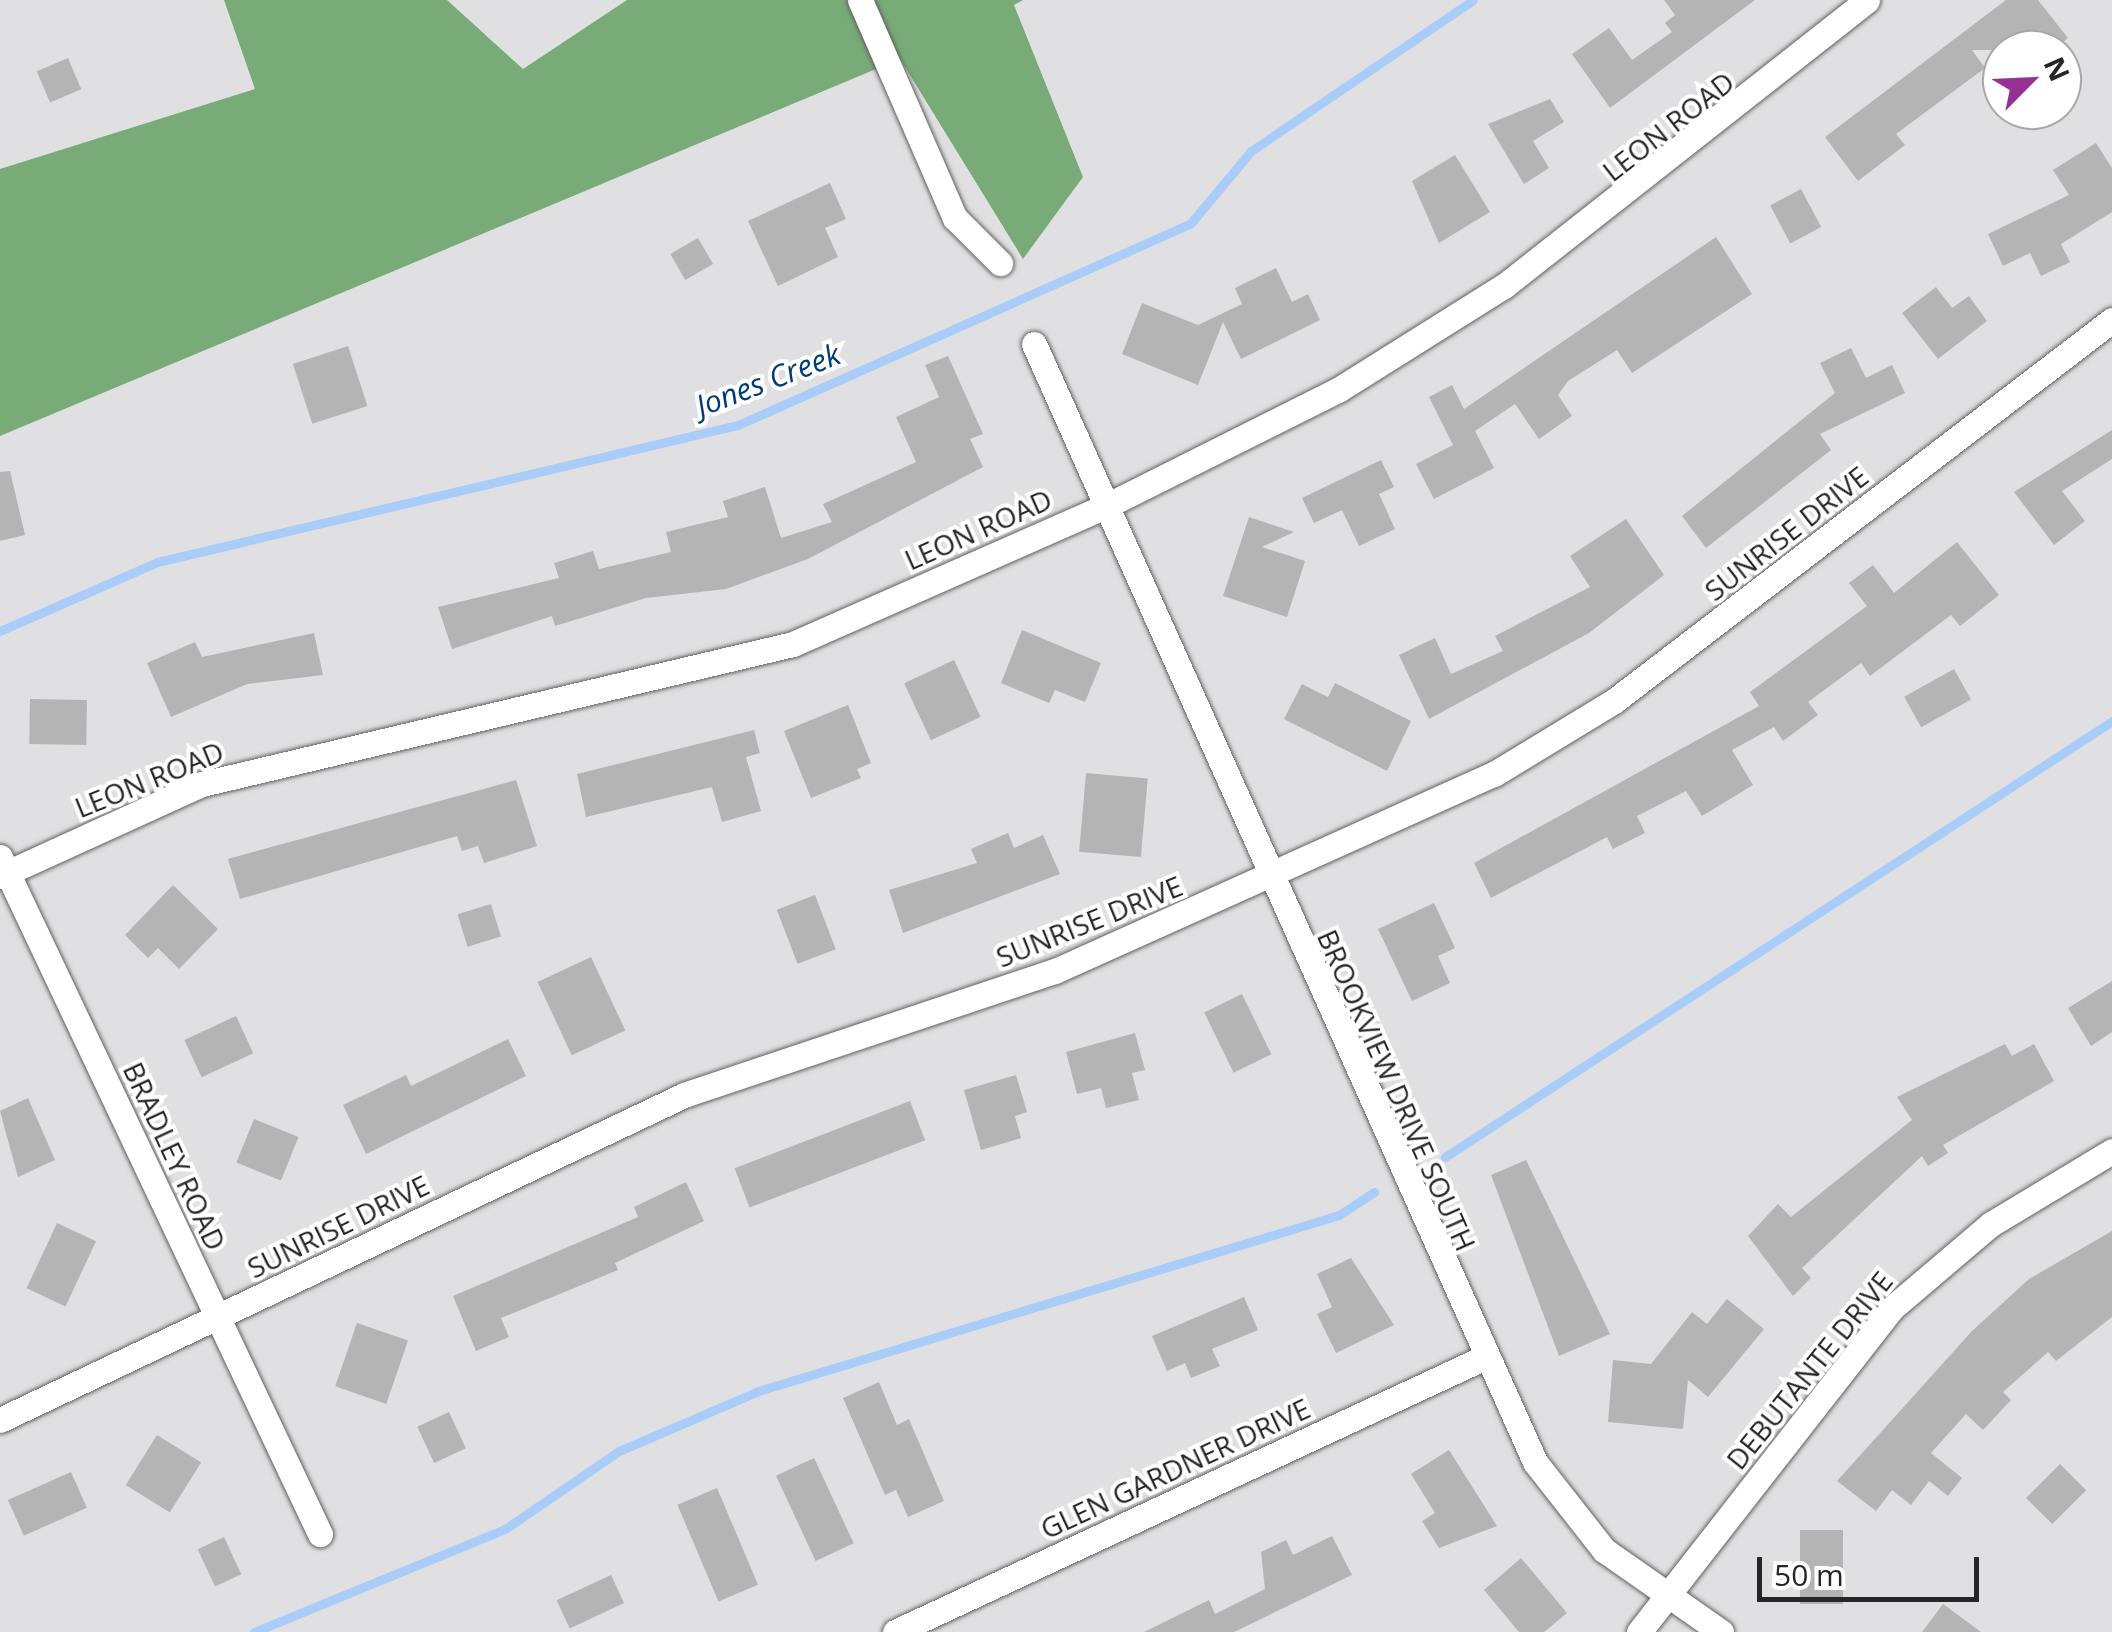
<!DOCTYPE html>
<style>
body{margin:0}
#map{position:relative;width:2112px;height:1632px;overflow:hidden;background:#e0e0e2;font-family:"Open Sans",sans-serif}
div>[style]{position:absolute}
.forest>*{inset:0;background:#78ab78}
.stream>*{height:9px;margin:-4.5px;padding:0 4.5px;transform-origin:4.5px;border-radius:4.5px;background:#aaccf8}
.building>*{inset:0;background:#b5b4b4;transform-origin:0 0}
.roads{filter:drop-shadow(0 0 2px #616162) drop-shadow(0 0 2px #616162)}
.street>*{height:25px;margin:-12.5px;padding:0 12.5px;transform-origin:12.5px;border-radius:12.5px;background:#fff}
span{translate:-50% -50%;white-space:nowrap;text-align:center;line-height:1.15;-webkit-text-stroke:8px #fff;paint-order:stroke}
.street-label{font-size:28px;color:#262626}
.water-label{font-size:30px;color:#003b7a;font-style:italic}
.north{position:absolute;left:1982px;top:30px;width:100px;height:100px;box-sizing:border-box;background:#fff;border:2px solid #a8a8a8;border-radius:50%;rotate:66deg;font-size:28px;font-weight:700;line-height:40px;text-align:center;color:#262626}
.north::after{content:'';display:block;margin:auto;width:35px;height:45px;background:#973095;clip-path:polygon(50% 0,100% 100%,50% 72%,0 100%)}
.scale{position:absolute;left:1757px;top:1557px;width:222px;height:45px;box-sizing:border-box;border:5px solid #262626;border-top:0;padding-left:12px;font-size:30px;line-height:35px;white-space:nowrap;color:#262626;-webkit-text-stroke:8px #fff;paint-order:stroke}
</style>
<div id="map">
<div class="forest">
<div style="clip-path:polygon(224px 0,447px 0,523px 69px,627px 0,1023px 0,1014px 5px,1083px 177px,1023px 259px,900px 59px,0 436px,0 169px,255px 89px)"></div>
</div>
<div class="stream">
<div style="left:0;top:631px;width:171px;rotate:-23.7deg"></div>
<div style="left:157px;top:562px;width:597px;rotate:-13.27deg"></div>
<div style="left:738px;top:425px;width:495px;rotate:-24deg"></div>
<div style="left:1190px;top:224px;width:95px;rotate:-50.1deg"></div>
<div style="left:1251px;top:151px;width:268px;rotate:-34.2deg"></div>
<div style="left:1445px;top:1157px;width:797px;rotate:-33.17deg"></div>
<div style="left:254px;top:1632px;width:271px;rotate:-22.3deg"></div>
<div style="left:505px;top:1529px;width:138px;rotate:-34.4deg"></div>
<div style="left:619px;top:1451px;width:151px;rotate:-23.3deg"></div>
<div style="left:758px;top:1391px;width:607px;rotate:-16.85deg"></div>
<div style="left:1339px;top:1215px;width:42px;rotate:-33.3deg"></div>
</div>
<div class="building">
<div style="clip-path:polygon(1664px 0,1755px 0,1610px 108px,1572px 54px,1609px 28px,1632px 60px,1672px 32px,1665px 23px,1675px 15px)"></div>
<div style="clip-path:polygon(2006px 0,2038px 0,2068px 38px,2054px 50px,1972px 50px,1985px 68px,1896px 134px,1905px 145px,1858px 181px,1825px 137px)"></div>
<div style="left:68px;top:58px;width:34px;height:34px;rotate:67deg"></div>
<div style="clip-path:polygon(1550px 99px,1564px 122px,1533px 141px,1549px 168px,1524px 184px,1488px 124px)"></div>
<div style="clip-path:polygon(2096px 143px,2112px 168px,2112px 212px,2061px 244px,2070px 262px,2041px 276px,2030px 253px,2003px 266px,1988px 234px,2069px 195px,2053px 170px)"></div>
<div style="clip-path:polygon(1455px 155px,1490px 212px,1439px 243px,1412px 181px)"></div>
<div style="clip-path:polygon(830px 183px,846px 219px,825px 228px,838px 257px,778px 286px,748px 221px)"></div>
<div style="left:1801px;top:189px;width:43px;height:35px;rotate:62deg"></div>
<div style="clip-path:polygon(1716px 237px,1752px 294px,1632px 373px,1617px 350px,1568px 381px,1558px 395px,1572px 416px,1539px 439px,1515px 404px,1475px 431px,1494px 468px,1434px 499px,1416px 464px,1453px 445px,1429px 397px,1452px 385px,1464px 409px)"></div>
<div style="left:698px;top:238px;width:30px;height:32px;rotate:60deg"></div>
<div style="clip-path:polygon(1276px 268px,1292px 302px,1308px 294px,1320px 320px,1241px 359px,1223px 322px,1198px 385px,1122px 354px,1142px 303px,1198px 325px,1242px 304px,1235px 288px)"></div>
<div style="clip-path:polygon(1936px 287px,1952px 308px,1969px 296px,1987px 321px,1938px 359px,1902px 313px)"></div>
<div style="left:348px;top:346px;width:63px;height:58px;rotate:72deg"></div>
<div style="clip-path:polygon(1851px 348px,1866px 378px,1892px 365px,1905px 393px,1820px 434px,1831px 450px,1706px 548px,1682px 516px,1835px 393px,1820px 363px)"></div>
<div style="clip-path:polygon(948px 356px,983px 434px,970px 439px,983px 467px,808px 559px,726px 589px,646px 598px,555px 626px,552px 616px,452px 649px,438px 607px,559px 578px,554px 563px,593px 551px,599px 569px,671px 552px,666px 532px,728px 517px,723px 501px,765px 487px,781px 538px,832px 522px,823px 504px,916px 462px,896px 417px,939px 397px,925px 365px)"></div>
<div style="clip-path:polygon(2112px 430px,2112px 459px,2062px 491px,2085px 521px,2054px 545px,2014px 492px)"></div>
<div style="clip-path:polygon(1381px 460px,1394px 487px,1379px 494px,1395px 529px,1359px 546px,1342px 510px,1314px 523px,1302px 498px)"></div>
<div style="clip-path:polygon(10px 471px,25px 535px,0 541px,0 472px)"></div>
<div style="clip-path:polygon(1249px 517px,1294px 532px,1262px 547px,1305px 561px,1287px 617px,1223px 596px)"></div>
<div style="clip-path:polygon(1626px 519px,1664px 575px,1589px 633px,1429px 719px,1399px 655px,1435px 638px,1451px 674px,1503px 651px,1495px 636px,1590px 587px,1570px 556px)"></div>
<div style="clip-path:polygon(1957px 542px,1999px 595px,1960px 626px,1951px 615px,1870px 676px,1861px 663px,1808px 702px,1818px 715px,1783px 741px,1774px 727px,1732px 750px,1753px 785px,1702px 816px,1686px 791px,1637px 816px,1645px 833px,1613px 849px,1607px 837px,1491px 898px,1474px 863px,1759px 706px,1750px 692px,1867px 606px,1849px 583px,1873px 565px,1894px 593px)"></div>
<div style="clip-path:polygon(1022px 630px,1101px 663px,1085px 702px,1055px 690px,1049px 703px,1001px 683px)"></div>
<div style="clip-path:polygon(314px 633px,323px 675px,247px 684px,171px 717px,147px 663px,195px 642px,202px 657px)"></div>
<div style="left:954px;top:660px;width:63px;height:55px;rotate:65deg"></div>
<div style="left:1954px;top:669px;width:35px;height:57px;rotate:61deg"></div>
<div style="clip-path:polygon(1335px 683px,1411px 721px,1387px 771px,1284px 719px,1302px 684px,1328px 697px)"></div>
<div style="left:30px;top:699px;width:57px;height:45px;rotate:1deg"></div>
<div style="clip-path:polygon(848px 705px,871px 763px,857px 769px,861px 778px,811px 798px,784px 731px)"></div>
<div style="clip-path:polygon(754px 730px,760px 753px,746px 757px,761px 811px,722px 822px,712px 787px,586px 817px,577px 774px)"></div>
<div style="left:1086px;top:773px;width:62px;height:79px;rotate:5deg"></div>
<div style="clip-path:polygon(516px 780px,537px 846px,484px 863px,478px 846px,462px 851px,457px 836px,240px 899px,228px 859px)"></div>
<div style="clip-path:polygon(1008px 833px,1014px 848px,1043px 835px,1060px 874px,903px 933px,889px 890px,977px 863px,971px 849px)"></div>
<div style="clip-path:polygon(173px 885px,218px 929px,179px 969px,158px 948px,148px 958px,125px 935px)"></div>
<div style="left:815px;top:895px;width:58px;height:41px;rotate:69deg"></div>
<div style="clip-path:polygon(1434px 903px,1455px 948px,1438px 956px,1450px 983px,1412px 1001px,1378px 929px)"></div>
<div style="left:491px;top:904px;width:34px;height:35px;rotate:73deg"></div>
<div style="left:591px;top:957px;width:81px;height:59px;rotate:65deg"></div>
<div style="clip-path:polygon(2112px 981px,2112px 1032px,2091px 1046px,2068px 1008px)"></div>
<div style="left:1242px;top:994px;width:67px;height:42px;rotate:64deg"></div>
<div style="left:236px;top:1016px;width:41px;height:57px;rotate:65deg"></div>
<div style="clip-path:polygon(1135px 1033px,1145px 1070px,1132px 1073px,1139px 1100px,1106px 1108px,1101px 1088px,1077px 1094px,1066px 1052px)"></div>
<div style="clip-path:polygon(508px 1039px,526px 1076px,366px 1154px,343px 1105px,406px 1075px,411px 1086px)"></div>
<div style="clip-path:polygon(2005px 1044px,2012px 1056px,2034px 1044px,2054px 1081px,1943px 1145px,1948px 1153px,1928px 1166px,1922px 1156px,1802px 1268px,1811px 1278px,1793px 1296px,1748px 1236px,1778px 1204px,1791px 1217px,1912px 1120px,1897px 1097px)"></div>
<div style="clip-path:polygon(1016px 1075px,1027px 1112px,1015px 1116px,1021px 1138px,981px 1150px,964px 1090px)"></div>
<div style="clip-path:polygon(28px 1098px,55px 1160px,18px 1177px,0 1111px)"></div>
<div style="left:910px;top:1101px;width:42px;height:188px;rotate:69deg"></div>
<div style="left:254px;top:1119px;width:48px;height:47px;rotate:22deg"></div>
<div style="clip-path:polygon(1526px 1160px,1610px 1334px,1559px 1356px,1491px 1175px)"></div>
<div style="clip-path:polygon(686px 1182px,704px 1221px,615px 1263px,618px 1270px,501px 1318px,509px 1337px,476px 1351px,453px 1296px,638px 1217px,634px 1207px)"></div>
<div style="left:57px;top:1223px;width:43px;height:72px;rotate:25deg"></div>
<div style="clip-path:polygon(2112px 1231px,2112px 1317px,2056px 1361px,2048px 1352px,2003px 1392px,2011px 1400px,1983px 1430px,1966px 1414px,1931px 1453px,1962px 1478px,1948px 1496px,1929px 1481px,1911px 1505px,1892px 1490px,1876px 1511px,1837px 1481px,1972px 1331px,2029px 1279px)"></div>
<div style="clip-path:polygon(1351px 1258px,1394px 1325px,1336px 1353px,1317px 1314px,1332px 1307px,1317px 1274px)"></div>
<div style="clip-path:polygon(1244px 1297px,1258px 1330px,1212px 1349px,1220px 1366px,1191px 1378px,1185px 1363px,1167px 1371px,1152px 1336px)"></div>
<div style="clip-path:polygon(1727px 1299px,1764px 1329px,1708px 1397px,1688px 1380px,1683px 1429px,1608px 1422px,1613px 1360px,1651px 1364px,1692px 1312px,1707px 1324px)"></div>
<div style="left:357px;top:1323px;width:54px;height:67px;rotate:19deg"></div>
<div style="clip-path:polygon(879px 1382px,897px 1425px,909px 1419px,944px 1501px,908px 1517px,896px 1490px,885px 1495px,843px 1398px)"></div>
<div style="left:449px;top:1412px;width:40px;height:35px;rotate:65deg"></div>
<div style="left:157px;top:1435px;width:52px;height:59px;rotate:32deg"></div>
<div style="clip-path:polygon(1449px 1450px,1497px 1526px,1439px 1548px,1422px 1521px,1435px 1513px,1411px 1474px)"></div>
<div style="left:814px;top:1458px;width:94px;height:42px;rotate:65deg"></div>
<div style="left:2060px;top:1464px;width:37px;height:48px;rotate:45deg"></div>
<div style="left:71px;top:1472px;width:39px;height:69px;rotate:66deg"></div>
<div style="left:717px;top:1488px;width:105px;height:43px;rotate:67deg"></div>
<div style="left:1800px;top:1530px;width:43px;height:74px"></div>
<div style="clip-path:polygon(1332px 1536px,1352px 1575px,1234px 1632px,1144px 1632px,1209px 1600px,1215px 1614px,1265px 1589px,1261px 1552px,1286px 1540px,1293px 1555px)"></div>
<div style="left:224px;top:1537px;width:41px;height:29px;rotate:65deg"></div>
<div style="clip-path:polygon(1521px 1558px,1567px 1613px,1544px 1632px,1519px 1632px,1484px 1590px)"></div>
<div style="left:611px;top:1575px;width:31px;height:60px;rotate:65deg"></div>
<div style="clip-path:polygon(1943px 1604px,1981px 1632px,1922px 1632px)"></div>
</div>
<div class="roads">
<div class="street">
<div style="left:860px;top:0;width:238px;rotate:66.5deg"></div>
<div style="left:955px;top:218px;width:64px;rotate:45deg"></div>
<div style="left:1034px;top:344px;width:1225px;rotate:65.86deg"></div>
<div style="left:1535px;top:1462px;width:112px;rotate:51.9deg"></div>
<div style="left:1604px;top:1550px;width:143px;rotate:35deg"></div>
<div style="left:0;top:857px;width:749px;rotate:64.7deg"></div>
<div style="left:0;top:876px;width:222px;rotate:-24.5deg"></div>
<div style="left:202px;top:784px;width:607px;rotate:-13.33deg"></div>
<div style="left:793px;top:644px;width:347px;rotate:-23.8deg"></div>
<div style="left:1110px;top:504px;width:255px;rotate:-26.6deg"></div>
<div style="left:1338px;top:390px;width:196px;rotate:-32.1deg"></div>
<div style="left:1504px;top:286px;width:462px;rotate:-38.2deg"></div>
<div style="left:0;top:1420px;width:757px;rotate:-25.41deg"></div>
<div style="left:684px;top:1095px;width:391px;rotate:-18.5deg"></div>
<div style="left:1055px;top:971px;width:481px;rotate:-24.2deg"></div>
<div style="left:1494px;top:774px;width:140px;rotate:-31.3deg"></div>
<div style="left:1614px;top:701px;width:627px;rotate:-37.42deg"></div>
<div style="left:895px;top:1632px;width:646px;rotate:-24.98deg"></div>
<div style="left:1639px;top:1632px;width:410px;rotate:-52deg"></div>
<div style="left:1891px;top:1309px;width:131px;rotate:-40.4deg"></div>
<div style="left:1991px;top:1224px;width:141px;rotate:-31.1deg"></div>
</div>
</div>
<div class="street-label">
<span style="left:1668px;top:126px;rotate:-38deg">LEON ROAD</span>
<span style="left:978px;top:529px;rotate:-24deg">LEON ROAD</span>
<span style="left:1786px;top:533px;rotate:-38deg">SUNRISE DRIVE</span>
<span style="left:149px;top:779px;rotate:-22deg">LEON ROAD</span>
<span style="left:1089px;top:921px;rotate:-22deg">SUNRISE DRIVE</span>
<span style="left:1397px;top:1090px;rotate:66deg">BROOKVIEW DRIVE SOUTH</span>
<span style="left:175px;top:1156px;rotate:65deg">BRADLEY ROAD</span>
<span style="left:338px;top:1226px;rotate:-26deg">SUNRISE DRIVE</span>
<span style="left:1809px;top:1370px;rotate:-51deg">DEBUTANTE DRIVE</span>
<span style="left:1175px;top:1468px;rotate:-25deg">GLEN GARDNER DRIVE</span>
</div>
<div class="water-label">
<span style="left:768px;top:380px;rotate:-21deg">Jones Creek</span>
</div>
<div class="north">N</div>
<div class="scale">50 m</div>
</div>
